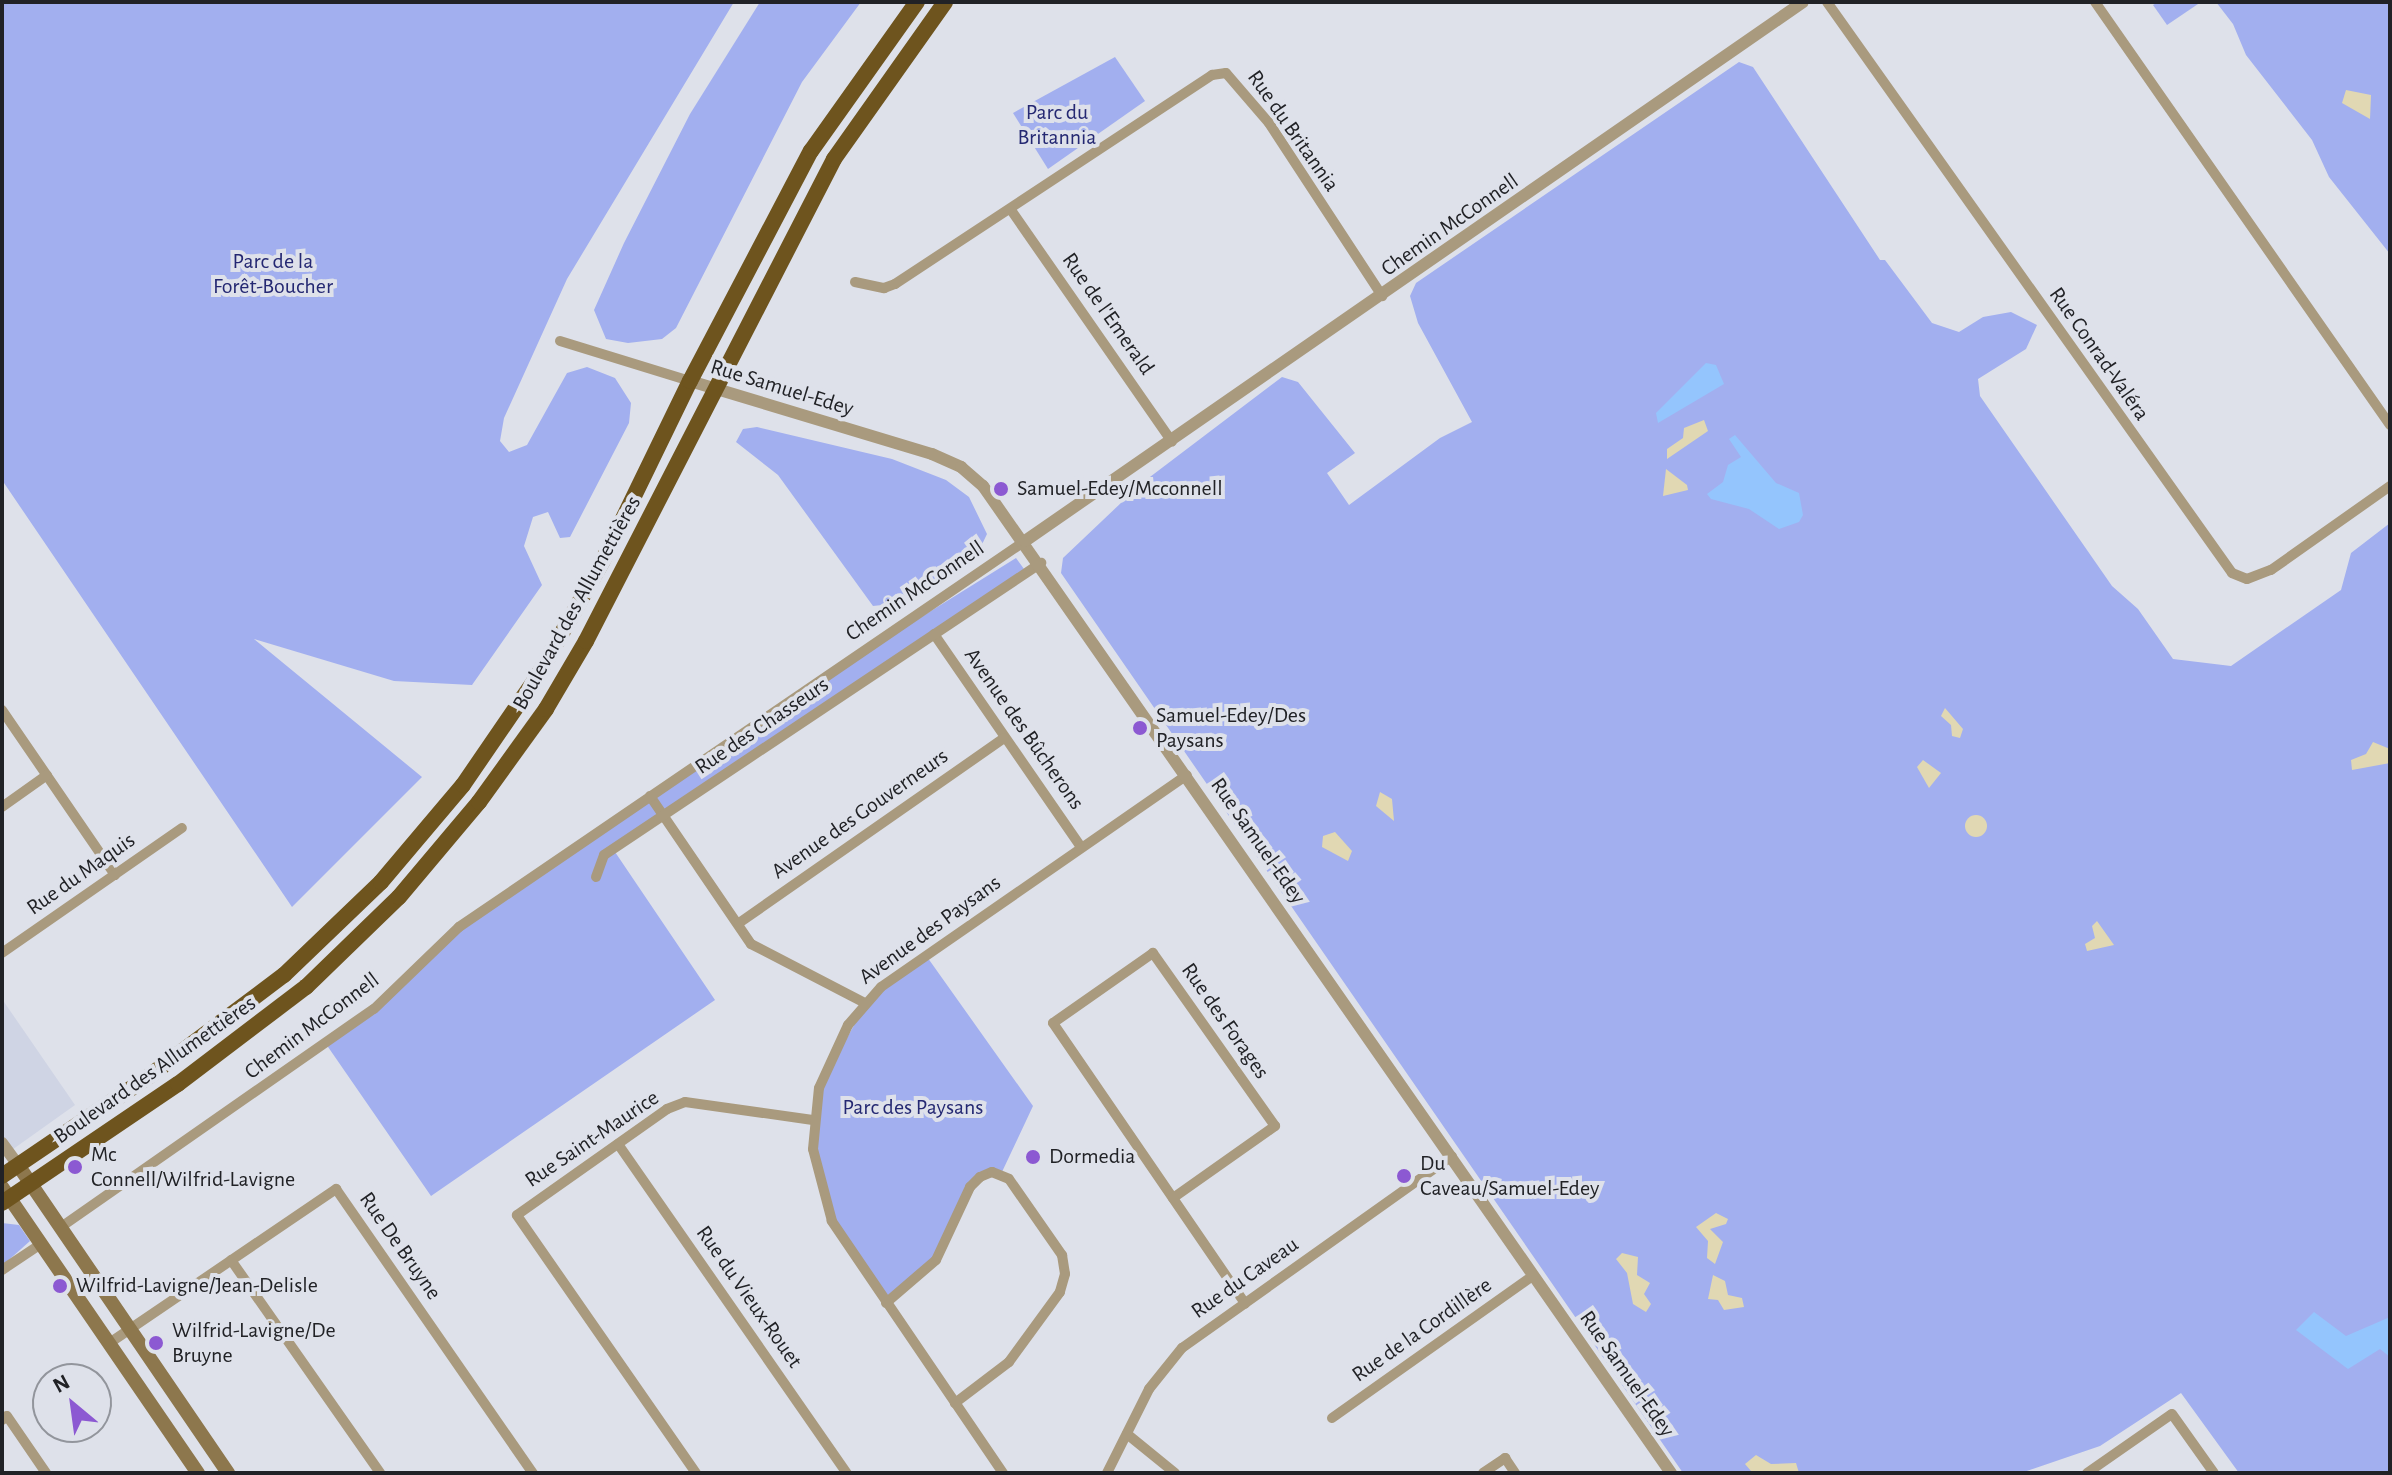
<!DOCTYPE html>
<meta charset="utf-8">
<style>
body{margin:0}
#map{position:relative;width:2392px;height:1475px;overflow:hidden;background:#dee1ea;font-family:"Alegreya Sans",sans-serif}
div>[style]{position:absolute}
.built>*{inset:0;background:#cfd4e4}
.green>*{inset:0;background:#a2afef}
.sand>*{inset:0;background:#e1d8b3}
.round{border-radius:50%}
.water>*{inset:0;background:#94c5fd}
.minor>*{height:10px;margin:-5px;padding:0 5px;transform-origin:5px;border-radius:5px;background:#a99a7e}
.tertiary>*{height:12px;margin:-6px;padding:0 6px;transform-origin:6px;border-radius:6px;background:#a99a7e}
.secondary>*{height:14px;margin:-7px;padding:0 7px;transform-origin:7px;border-radius:7px;background:#8d774d}
.trunk>*{height:16px;margin:-8px;padding:0 8px;transform-origin:8px;border-radius:8px;background:#6e541e}
.dots>*{width:22px;height:22px;translate:-50% -50%;box-sizing:border-box;border:4px solid #dee1ea;border-radius:50%}
span{translate:-50% -50%;white-space:nowrap;text-align:center;line-height:1.15;-webkit-text-stroke:8px #dee1ea;paint-order:stroke}
.park-label{font-size:22px;color:#242872}
.street-label{font-size:22px;color:#212226}
.poi-label{font-size:22px;color:#212226}
.left{translate:0 -50%;text-align:left}
.frame{position:absolute;inset:0;border:4px solid #212226;pointer-events:none}
.north{position:absolute;left:32px;top:1363px;width:80px;height:80px;box-sizing:border-box;background:#dee1ea;border:2px solid #92959c;border-radius:50%;rotate:331deg;font-size:22px;font-weight:700;line-height:32px;text-align:center;color:#212226}
.north::after{content:'';display:block;margin:auto;width:28px;height:36px;background:#8c59d2;clip-path:polygon(50% 0,100% 100%,50% 72%,0 100%)}
</style>
<div id="map">
<div class="built">
<div style="clip-path:polygon(2px 999px,75px 1105px,2px 1157px)"></div>
</div>
<div class="green">
<div style="clip-path:polygon(2px 2px,734px 2px,567px 279px,504px 418px,500px 441px,509px 452px,527px 445px,567px 373px,587px 367px,615px 378px,631px 403px,629px 423px,570px 537px,560px 538px,548px 512px,533px 517px,524px 546px,542px 585px,472px 685px,394px 681px,254px 639px,422px 777px,292px 907px,2px 480px)"></div>
<div style="clip-path:polygon(760px 2px,861px 2px,802px 82px,676px 328px,662px 339px,628px 343px,606px 339px,594px 310px,624px 243px,690px 114px)"></div>
<div style="clip-path:polygon(2158px 2px,2201px 2px,2167px 25px,2153px 5px)"></div>
<div style="clip-path:polygon(2216px 2px,2390px 2px,2390px 254px,2329px 177px,2312px 140px,2246px 55px,2233px 24px)"></div>
<div style="clip-path:polygon(1115px 57px,1145px 101px,1048px 169px,1013px 113px)"></div>
<div style="clip-path:polygon(1739px 62px,1753px 67px,1880px 260px,1885px 260px,1932px 323px,1959px 332px,1983px 317px,2011px 312px,2037px 325px,2026px 349px,1978px 379px,1980px 396px,2112px 586px,2138px 609px,2173px 659px,2231px 666px,2341px 590px,2351px 553px,2390px 523px,2390px 1473px,2239px 1473px,2181px 1393px,2100px 1446px,2021px 1473px,1683px 1473px,1061px 573px,1063px 558px,1142px 483px,1282px 377px,1298px 382px,1355px 453px,1327px 473px,1349px 505px,1440px 438px,1472px 422px,1418px 323px,1410px 296px,1416px 283px)"></div>
<div style="clip-path:polygon(757px 427px,892px 459px,946px 480px,969px 497px,987px 534px,975px 559px,900px 603px,873px 606px,778px 475px,736px 442px,743px 429px)"></div>
<div style="clip-path:polygon(1016px 558px,1024px 569px,613px 849px,715px 1000px,431px 1196px,326px 1044px,374px 1010px,433px 949px,825px 677px)"></div>
<div style="clip-path:polygon(925px 954px,1033px 1106px,1001px 1174px,980px 1177px,936px 1260px,886px 1302px,847px 1247px,816px 1175px,819px 1088px,867px 1002px)"></div>
<div style="clip-path:polygon(2px 1223px,19px 1225px,30px 1241px,2px 1266px)"></div>
</div>
<div class="sand">
<div style="clip-path:polygon(2346px 90px,2371px 95px,2370px 119px,2342px 103px)"></div>
<div style="clip-path:polygon(1704px 420px,1708px 431px,1667px 459px,1667px 449px,1683px 438px,1684px 428px)"></div>
<div style="clip-path:polygon(1666px 469px,1687px 485px,1688px 490px,1663px 496px)"></div>
<div style="clip-path:polygon(1945px 708px,1963px 729px,1960px 738px,1952px 736px,1951px 725px,1941px 716px)"></div>
<div style="clip-path:polygon(2373px 742px,2390px 749px,2390px 763px,2352px 770px,2351px 760px,2366px 754px)"></div>
<div style="clip-path:polygon(1923px 760px,1941px 773px,1929px 788px,1917px 767px)"></div>
<div style="clip-path:polygon(1380px 792px,1392px 799px,1394px 821px,1376px 806px)"></div>
<div class="round" style="left:1965px;top:815px;width:22px;height:22px"></div>
<div style="clip-path:polygon(1335px 832px,1352px 851px,1348px 861px,1322px 847px,1323px 836px)"></div>
<div style="clip-path:polygon(2097px 921px,2114px 945px,2087px 951px,2085px 944px,2095px 938px,2092px 926px)"></div>
<div style="clip-path:polygon(1716px 1213px,1728px 1219px,1726px 1224px,1710px 1229px,1723px 1242px,1715px 1264px,1707px 1258px,1708px 1241px,1696px 1227px)"></div>
<div style="clip-path:polygon(1622px 1253px,1638px 1257px,1637px 1275px,1650px 1283px,1644px 1294px,1651px 1304px,1646px 1312px,1633px 1304px,1627px 1273px,1616px 1259px)"></div>
<div style="clip-path:polygon(1713px 1275px,1725px 1281px,1728px 1295px,1742px 1298px,1744px 1307px,1724px 1310px,1718px 1300px,1708px 1299px)"></div>
<div style="clip-path:polygon(1756px 1455px,1771px 1464px,1796px 1463px,1799px 1473px,1751px 1471px,1745px 1464px)"></div>
</div>
<div class="water">
<div style="clip-path:polygon(1706px 363px,1716px 365px,1724px 384px,1658px 423px,1656px 413px)"></div>
<div style="clip-path:polygon(1735px 435px,1776px 483px,1799px 493px,1803px 515px,1799px 522px,1779px 529px,1749px 509px,1711px 499px,1707px 494px,1723px 482px,1728px 465px,1741px 457px,1729px 439px)"></div>
<div style="clip-path:polygon(2314px 1312px,2346px 1336px,2390px 1317px,2390px 1357px,2380px 1349px,2348px 1369px,2296px 1330px)"></div>
</div>
<div class="minor">
<div style="left:1827px;top:2px;width:700px;rotate:54.65deg"></div>
<div style="left:2232px;top:573px;width:16px;rotate:22deg"></div>
<div style="left:2247px;top:579px;width:26px;rotate:-21deg"></div>
<div style="left:2271px;top:570px;width:146px;rotate:-35.2deg"></div>
<div style="left:2095px;top:2px;width:516px;rotate:55.11deg"></div>
<div style="left:1011px;top:210px;width:282px;rotate:55.2deg"></div>
<div style="left:855px;top:282px;width:30px;rotate:12deg"></div>
<div style="left:884px;top:288px;width:12px;rotate:-20deg"></div>
<div style="left:895px;top:284px;width:380px;rotate:-33.4deg"></div>
<div style="left:1212px;top:75px;width:14px;rotate:-8deg"></div>
<div style="left:1226px;top:73px;width:66px;rotate:49.3deg"></div>
<div style="left:1269px;top:123px;width:207px;rotate:56.8deg"></div>
<div style="left:560px;top:341px;width:136px;rotate:17.1deg"></div>
<div style="left:934px;top:634px;width:259px;rotate:55.4deg"></div>
<div style="left:2px;top:710px;width:200px;rotate:55.6deg"></div>
<div style="left:650px;top:796px;width:179px;rotate:55.7deg"></div>
<div style="left:751px;top:944px;width:128px;rotate:27.4deg"></div>
<div style="left:2px;top:807px;width:55px;rotate:-35.4deg"></div>
<div style="left:596px;top:877px;width:23px;rotate:-70deg"></div>
<div style="left:604px;top:855px;width:526px;rotate:-33.75deg"></div>
<div style="left:739px;top:923px;width:323px;rotate:-34.9deg"></div>
<div style="left:2px;top:953px;width:219px;rotate:-34.8deg"></div>
<div style="left:618px;top:1144px;width:401px;rotate:55.2deg"></div>
<div style="left:1173px;top:1198px;width:125px;rotate:-35.2deg"></div>
<div style="left:1275px;top:1126px;width:212px;rotate:-125.2deg"></div>
<div style="left:1153px;top:953px;width:122px;rotate:145deg"></div>
<div style="left:1053px;top:1023px;width:340px;rotate:55.6deg"></div>
<div style="left:61px;top:1227px;width:381px;rotate:-34.9deg"></div>
<div style="left:374px;top:1009px;width:118px;rotate:-44deg"></div>
<div style="left:459px;top:927px;width:685px;rotate:-34.29deg"></div>
<div style="left:231px;top:1260px;width:260px;rotate:55deg"></div>
<div style="left:2px;top:1270px;width:47px;rotate:-33.7deg"></div>
<div style="left:886px;top:1303px;width:66px;rotate:-40.7deg"></div>
<div style="left:936px;top:1260px;width:81px;rotate:-65deg"></div>
<div style="left:970px;top:1187px;width:14px;rotate:-45deg"></div>
<div style="left:980px;top:1177px;width:13px;rotate:-23deg"></div>
<div style="left:992px;top:1172px;width:18px;rotate:22deg"></div>
<div style="left:1009px;top:1179px;width:93px;rotate:55.1deg"></div>
<div style="left:1062px;top:1255px;width:19px;rotate:81deg"></div>
<div style="left:1065px;top:1274px;width:19px;rotate:106deg"></div>
<div style="left:1060px;top:1292px;width:87px;rotate:126.1deg"></div>
<div style="left:1009px;top:1362px;width:68px;rotate:142.8deg"></div>
<div style="left:108px;top:1344px;width:276px;rotate:-34.2deg"></div>
<div style="left:336px;top:1189px;width:346px;rotate:55.3deg"></div>
<div style="left:1332px;top:1418px;width:247px;rotate:-35.3deg"></div>
<div style="left:2px;top:1420px;width:6px;rotate:-39deg"></div>
<div style="left:7px;top:1416px;width:69px;rotate:55.6deg"></div>
<div style="left:1127px;top:1434px;width:62px;rotate:39.1deg"></div>
<div style="left:696px;top:1473px;width:314px;rotate:-124.8deg"></div>
<div style="left:517px;top:1215px;width:184px;rotate:-35.2deg"></div>
<div style="left:667px;top:1109px;width:19px;rotate:-21deg"></div>
<div style="left:685px;top:1102px;width:129px;rotate:8deg"></div>
<div style="left:1003px;top:1473px;width:305px;rotate:-124.2deg"></div>
<div style="left:832px;top:1221px;width:74px;rotate:-104.8deg"></div>
<div style="left:813px;top:1149px;width:61px;rotate:-84.4deg"></div>
<div style="left:819px;top:1088px;width:69px;rotate:-65.3deg"></div>
<div style="left:848px;top:1025px;width:50px;rotate:-49deg"></div>
<div style="left:881px;top:987px;width:372px;rotate:-34.7deg"></div>
<div style="left:1107px;top:1473px;width:94px;rotate:-63.4deg"></div>
<div style="left:1149px;top:1389px;width:53px;rotate:-51.2deg"></div>
<div style="left:1182px;top:1348px;width:331px;rotate:-35.4deg"></div>
<div style="left:1483px;top:1473px;width:27px;rotate:-34deg"></div>
<div style="left:1505px;top:1458px;width:18px;rotate:56deg"></div>
<div style="left:2087px;top:1473px;width:103px;rotate:-34.8deg"></div>
<div style="left:2172px;top:1414px;width:72px;rotate:54.6deg"></div>
</div>
<div class="tertiary">
<div style="left:690px;top:381px;width:253px;rotate:16.8deg"></div>
<div style="left:932px;top:454px;width:32px;rotate:24deg"></div>
<div style="left:961px;top:467px;width:29px;rotate:41deg"></div>
<div style="left:983px;top:486px;width:1203px;rotate:55.12deg"></div>
<div style="left:1025px;top:541px;width:946px;rotate:-34.71deg"></div>
<div style="left:2px;top:1143px;width:27px;rotate:54deg"></div>
</div>
<div class="secondary">
<div style="left:18px;top:1165px;width:373px;rotate:55.7deg"></div>
<div style="left:2px;top:1187px;width:347px;rotate:55.6deg"></div>
</div>
<div class="trunk">
<div style="left:2px;top:1176px;width:181px;rotate:-34.2deg"></div>
<div style="left:152px;top:1074px;width:165px;rotate:-36.9deg"></div>
<div style="left:284px;top:975px;width:134px;rotate:-43.8deg"></div>
<div style="left:381px;top:882px;width:127px;rotate:-49.8deg"></div>
<div style="left:463px;top:785px;width:131px;rotate:-55.6deg"></div>
<div style="left:537px;top:677px;width:132px;rotate:-60.5deg"></div>
<div style="left:602px;top:562px;width:201px;rotate:-64.1deg"></div>
<div style="left:690px;top:381px;width:260px;rotate:-62.3deg"></div>
<div style="left:811px;top:151px;width:183px;rotate:-54.6deg"></div>
<div style="left:2px;top:1203px;width:212px;rotate:-34.1deg"></div>
<div style="left:178px;top:1084px;width:161px;rotate:-37.2deg"></div>
<div style="left:306px;top:987px;width:129px;rotate:-44.1deg"></div>
<div style="left:399px;top:897px;width:124px;rotate:-49.9deg"></div>
<div style="left:479px;top:802px;width:115px;rotate:-54.2deg"></div>
<div style="left:546px;top:709px;width:79px;rotate:-59.5deg"></div>
<div style="left:586px;top:641px;width:542px;rotate:-62.77deg"></div>
<div style="left:834px;top:159px;width:192px;rotate:-54.7deg"></div>
</div>
<div class="dots">
<div style="left:1001px;top:489px;background:#8c59d2"></div>
<div style="left:1140px;top:728px;background:#8c59d2"></div>
<div style="left:1033px;top:1157px;background:#8c59d2"></div>
<div style="left:75px;top:1167px;background:#8c59d2"></div>
<div style="left:1404px;top:1176px;background:#8c59d2"></div>
<div style="left:60px;top:1286px;background:#8c59d2"></div>
<div style="left:156px;top:1343px;background:#8c59d2"></div>
</div>
<div class="park-label">
<span style="left:1057px;top:125px">Parc du<br>Britannia</span>
<span style="left:273px;top:274px">Parc de la<br>Forêt-Boucher</span>
<span style="left:913px;top:1108px">Parc des Paysans</span>
</div>
<div class="street-label">
<span style="left:1293px;top:131px;rotate:55deg">Rue du Britannia</span>
<span style="left:1450px;top:225px;rotate:-35deg">Chemin McConnell</span>
<span style="left:1108px;top:314px;rotate:55deg">Rue de l'Emerald</span>
<span style="left:2099px;top:354px;rotate:55deg">Rue Conrad-Valéra</span>
<span style="left:782px;top:388px;rotate:17deg">Rue Samuel-Edey</span>
<span style="left:915px;top:591px;rotate:-34deg">Chemin McConnell</span>
<span style="left:577px;top:603px;rotate:-61deg">Boulevard des Allumettières</span>
<span style="left:762px;top:726px;rotate:-34deg">Rue des Chasseurs</span>
<span style="left:1024px;top:729px;rotate:55deg">Avenue des Bûcherons</span>
<span style="left:860px;top:814px;rotate:-35deg">Avenue des Gouverneurs</span>
<span style="left:1258px;top:841px;rotate:55deg">Rue Samuel-Edey</span>
<span style="left:81px;top:874px;rotate:-35deg">Rue du Maquis</span>
<span style="left:930px;top:930px;rotate:-36deg">Avenue des Paysans</span>
<span style="left:1225px;top:1021px;rotate:55deg">Rue des Forages</span>
<span style="left:312px;top:1026px;rotate:-37deg">Chemin McConnell</span>
<span style="left:155px;top:1070px;rotate:-35deg">Boulevard des Allumettières</span>
<span style="left:592px;top:1139px;rotate:-34deg">Rue Saint-Maurice</span>
<span style="left:400px;top:1246px;rotate:55deg">Rue De Bruyne</span>
<span style="left:1245px;top:1278px;rotate:-35deg">Rue du Caveau</span>
<span style="left:749px;top:1297px;rotate:55deg">Rue du Vieux-Rouet</span>
<span style="left:1422px;top:1330px;rotate:-35deg">Rue de la Cordillère</span>
<span style="left:1627px;top:1374px;rotate:55deg">Rue Samuel-Edey</span>
</div>
<div class="poi-label">
<span class="left" style="left:1017px;top:489px">Samuel-Edey/Mcconnell</span>
<span class="left" style="left:1156px;top:728px">Samuel-Edey/Des<br>Paysans</span>
<span class="left" style="left:91px;top:1167px">Mc<br>Connell/Wilfrid-Lavigne</span>
<span class="left" style="left:1049px;top:1157px">Dormedia</span>
<span class="left" style="left:1420px;top:1176px">Du<br>Caveau/Samuel-Edey</span>
<span class="left" style="left:76px;top:1286px">Wilfrid-Lavigne/Jean-Delisle</span>
<span class="left" style="left:172px;top:1343px">Wilfrid-Lavigne/De<br>Bruyne</span>
</div>
<div class="frame"></div>
<div class="north">N</div>
</div>
